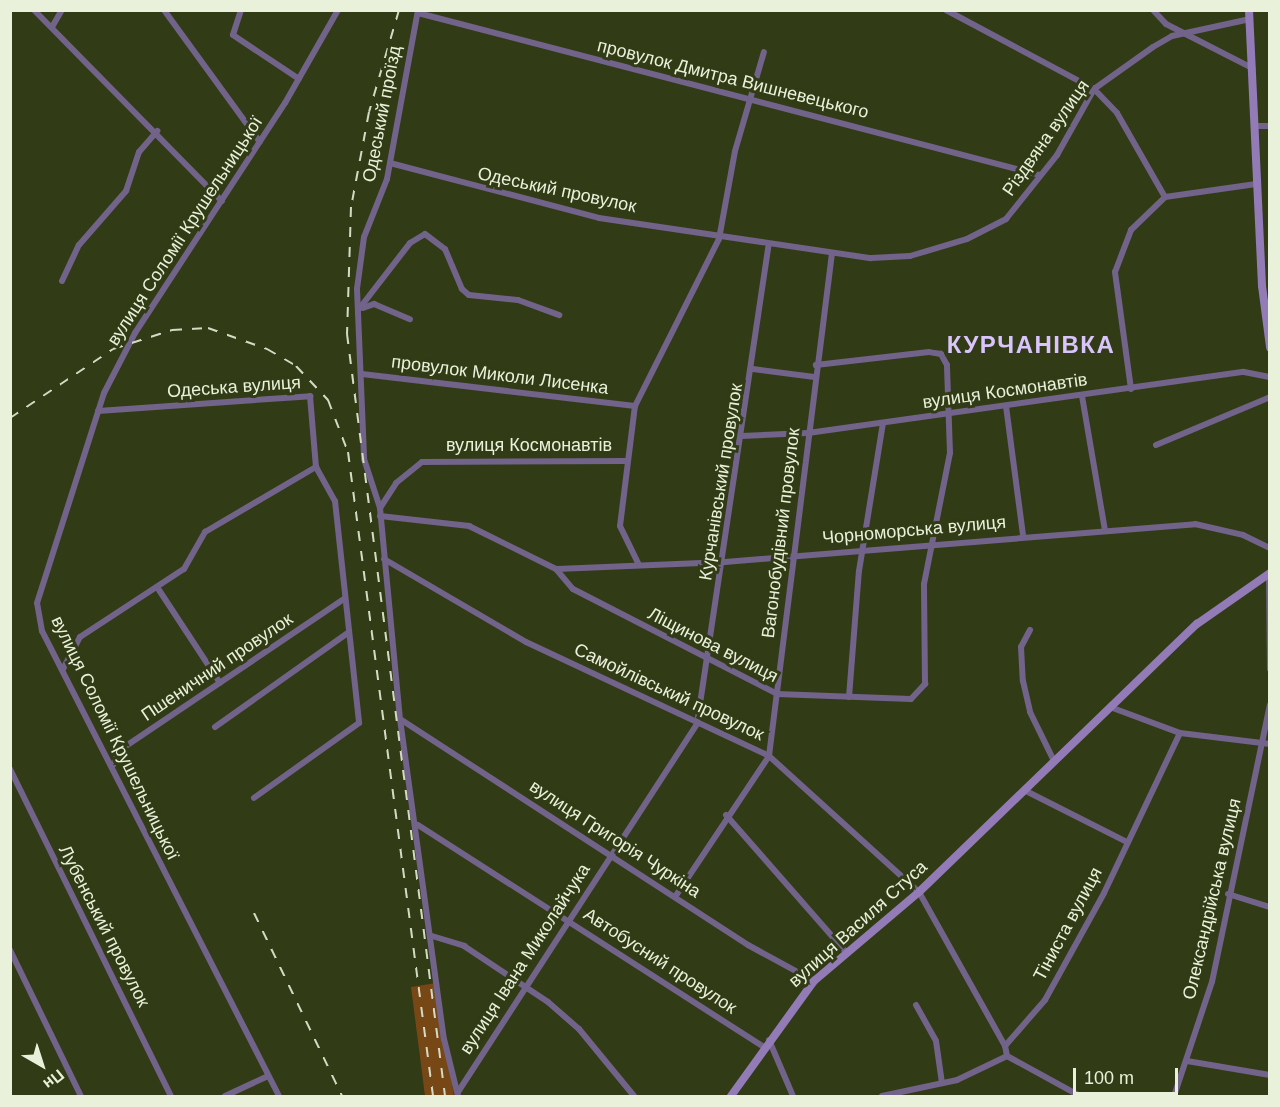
<!DOCTYPE html>
<meta charset="utf-8">
<style>
body{margin:0}
#map{position:relative;width:1280px;height:1107px;overflow:hidden;background:#313b15;font-family:Helvetica,sans-serif}
div>[style]{position:absolute}
.green>*{inset:0;background:#774716}
.minor>*{height:6px;margin:-3px;padding:0 3px;transform-origin:3px;border-radius:3px;background:#716389}
.secondary>*{height:8px;margin:-4px;padding:0 4px;transform-origin:4px;border-radius:4px;background:#927bb7}
.rail>*{height:2px;margin-top:-1px;transform-origin:0;background:repeating-linear-gradient(90deg,#d4dbc4 0 10px,transparent 0 20px)}
span{translate:-50% -50%;white-space:nowrap;text-align:center;line-height:1.15;-webkit-text-stroke:6px #313b15;paint-order:stroke}
.street-label{font-size:18px;color:#eaf1db}
.district-label{font-size:24px;color:#d9c4fd;font-weight:700;letter-spacing:1.5px}
.frame{position:absolute;inset:0;border:12px solid #eaf1db;pointer-events:none}
.north{position:absolute;left:12px;top:1035px;width:60px;height:60px;-webkit-text-stroke:4px #313b15;paint-order:stroke;rotate:141deg;font-size:16px;font-weight:700;line-height:24px;text-align:center;color:#eaf1db}
.north::after{content:'';display:block;margin:auto;width:21px;height:27px;background:#eaf1db;clip-path:polygon(50% 0,100% 100%,50% 72%,0 100%)}
.scale{position:absolute;left:1073px;top:1068px;width:105px;height:27px;box-sizing:border-box;border:3px solid #eaf1db;border-top:0;padding-left:8px;font-size:18px;line-height:21px;white-space:nowrap;color:#eaf1db;-webkit-text-stroke:4px #313b15;paint-order:stroke}
</style>
<div id="map">
<div class="green">
<div style="clip-path:polygon(436px 983px,454px 1096px,425px 1096px,411px 987px)"></div>
</div>
<div class="minor">
<div style="left:34px;top:10px;width:268px;rotate:45.5deg"></div>
<div style="left:164px;top:10px;width:163px;rotate:54deg"></div>
<div style="left:241px;top:10px;width:26px;rotate:108deg"></div>
<div style="left:233px;top:35px;width:79px;rotate:33.7deg"></div>
<div style="left:418px;top:10px;width:172px;rotate:100.4deg"></div>
<div style="left:387px;top:179px;width:62px;rotate:111.6deg"></div>
<div style="left:364px;top:237px;width:52px;rotate:97.7deg"></div>
<div style="left:357px;top:289px;width:170px;rotate:87.6deg"></div>
<div style="left:364px;top:459px;width:52px;rotate:71.9deg"></div>
<div style="left:380px;top:508px;width:212px;rotate:84.6deg"></div>
<div style="left:400px;top:719px;width:323px;rotate:82.2deg"></div>
<div style="left:444px;top:1039px;width:59px;rotate:76.2deg"></div>
<div style="left:946px;top:10px;width:168px;rotate:28.1deg"></div>
<div style="left:1094px;top:89px;width:33px;rotate:46deg"></div>
<div style="left:1117px;top:113px;width:97px;rotate:60.3deg"></div>
<div style="left:1153px;top:10px;width:19px;rotate:47deg"></div>
<div style="left:1166px;top:24px;width:97px;rotate:27.1deg"></div>
<div style="left:418px;top:13px;width:643px;rotate:14.6deg"></div>
<div style="left:52px;top:27px;width:20px;rotate:-60deg"></div>
<div style="left:1254px;top:126px;width:16px"></div>
<div style="left:390px;top:163px;width:216px;rotate:14.7deg"></div>
<div style="left:599px;top:218px;width:275px;rotate:8.4deg"></div>
<div style="left:871px;top:258px;width:39px;rotate:-3deg"></div>
<div style="left:910px;top:256px;width:59px;rotate:-16.6deg"></div>
<div style="left:967px;top:239px;width:44px;rotate:-27.1deg"></div>
<div style="left:1006px;top:219px;width:82px;rotate:-51.4deg"></div>
<div style="left:1057px;top:155px;width:76px;rotate:-60.7deg"></div>
<div style="left:1094px;top:89px;width:72px;rotate:-35.4deg"></div>
<div style="left:1153px;top:47px;width:22px;rotate:-30deg"></div>
<div style="left:1172px;top:36px;width:80px;rotate:-12.3deg"></div>
<div style="left:62px;top:281px;width:40px;rotate:-65deg"></div>
<div style="left:79px;top:245px;width:72px;rotate:-49deg"></div>
<div style="left:126px;top:191px;width:41px;rotate:-71.6deg"></div>
<div style="left:139px;top:152px;width:28px;rotate:-49deg"></div>
<div style="left:363px;top:308px;width:12px;rotate:-20deg"></div>
<div style="left:374px;top:304px;width:39px;rotate:23deg"></div>
<div style="left:359px;top:309px;width:83px;rotate:-52.3deg"></div>
<div style="left:410px;top:243px;width:17px;rotate:-31deg"></div>
<div style="left:425px;top:234px;width:25px;rotate:37deg"></div>
<div style="left:445px;top:249px;width:43px;rotate:67deg"></div>
<div style="left:462px;top:289px;width:9px;rotate:41deg"></div>
<div style="left:469px;top:295px;width:49px;rotate:5.8deg"></div>
<div style="left:518px;top:300px;width:44px;rotate:20.1deg"></div>
<div style="left:753px;top:369px;width:62px;rotate:7.5deg"></div>
<div style="left:362px;top:374px;width:275px;rotate:6.7deg"></div>
<div style="left:1131px;top:389px;width:118px;rotate:-97.8deg"></div>
<div style="left:1115px;top:272px;width:45px;rotate:-69.1deg"></div>
<div style="left:1131px;top:230px;width:47px;rotate:-44.1deg"></div>
<div style="left:1165px;top:197px;width:92px;rotate:-8.1deg"></div>
<div style="left:1082px;top:396px;width:136px;rotate:80.3deg"></div>
<div style="left:1006px;top:406px;width:131px;rotate:82.5deg"></div>
<div style="left:98px;top:411px;width:213px;rotate:-4deg"></div>
<div style="left:310px;top:396px;width:71px;rotate:85.2deg"></div>
<div style="left:316px;top:467px;width:39px;rotate:61deg"></div>
<div style="left:335px;top:501px;width:223px;rotate:83.8deg"></div>
<div style="left:359px;top:723px;width:129px;rotate:144.5deg"></div>
<div style="left:742px;top:436px;width:66px;rotate:-2.6deg"></div>
<div style="left:808px;top:433px;width:440px;rotate:-8deg"></div>
<div style="left:1244px;top:372px;width:26px;rotate:11deg"></div>
<div style="left:1156px;top:445px;width:124px;rotate:-22.8deg"></div>
<div style="left:380px;top:508px;width:30px;rotate:-57deg"></div>
<div style="left:396px;top:483px;width:33px;rotate:-39deg"></div>
<div style="left:422px;top:462px;width:205px;rotate:-0.3deg"></div>
<div style="left:380px;top:516px;width:90px;rotate:6.4deg"></div>
<div style="left:469px;top:526px;width:97px;rotate:26.3deg"></div>
<div style="left:556px;top:569px;width:26px;rotate:50deg"></div>
<div style="left:573px;top:589px;width:229px;rotate:27.2deg"></div>
<div style="left:777px;top:694px;width:134px;rotate:2.1deg"></div>
<div style="left:911px;top:699px;width:21px;rotate:-47deg"></div>
<div style="left:925px;top:684px;width:100px;rotate:-90.6deg"></div>
<div style="left:924px;top:584px;width:134px;rotate:-78.8deg"></div>
<div style="left:950px;top:453px;width:88px;rotate:-92deg"></div>
<div style="left:947px;top:365px;width:13px;rotate:-119deg"></div>
<div style="left:941px;top:354px;width:12px;rotate:-171deg"></div>
<div style="left:929px;top:352px;width:114px;rotate:173.4deg"></div>
<div style="left:384px;top:559px;width:164px;rotate:30.3deg"></div>
<div style="left:526px;top:642px;width:268px;rotate:25.1deg"></div>
<div style="left:769px;top:756px;width:202px;rotate:42.2deg"></div>
<div style="left:919px;top:892px;width:176px;rotate:60.8deg"></div>
<div style="left:639px;top:565px;width:43px;rotate:-116deg"></div>
<div style="left:620px;top:526px;width:121px;rotate:-82.9deg"></div>
<div style="left:635px;top:406px;width:187px;rotate:-63.3deg"></div>
<div style="left:719px;top:239px;width:89px;rotate:-79.7deg"></div>
<div style="left:735px;top:151px;width:103px;rotate:-73.7deg"></div>
<div style="left:557px;top:569px;width:168px;rotate:-2.4deg"></div>
<div style="left:725px;top:562px;width:472px;rotate:-4.6deg"></div>
<div style="left:1195px;top:524px;width:49px;rotate:12.9deg"></div>
<div style="left:1243px;top:535px;width:30px;rotate:26deg"></div>
<div style="left:1269px;top:574px;width:95px;rotate:89.4deg"></div>
<div style="left:159px;top:590px;width:111px;rotate:56.7deg"></div>
<div style="left:1030px;top:630px;width:19px;rotate:118deg"></div>
<div style="left:1021px;top:647px;width:34px;rotate:87deg"></div>
<div style="left:1023px;top:681px;width:32px;rotate:77deg"></div>
<div style="left:1030px;top:712px;width:55px;rotate:63.9deg"></div>
<div style="left:63px;top:669px;width:36px;rotate:-62deg"></div>
<div style="left:80px;top:637px;width:124px;rotate:-33.2deg"></div>
<div style="left:184px;top:569px;width:43px;rotate:-60.4deg"></div>
<div style="left:205px;top:532px;width:129px;rotate:-30.4deg"></div>
<div style="left:849px;top:697px;width:126px;rotate:-85.5deg"></div>
<div style="left:859px;top:571px;width:150px;rotate:-80.8deg"></div>
<div style="left:1110px;top:707px;width:75px;rotate:20.4deg"></div>
<div style="left:1180px;top:733px;width:91px;rotate:7deg"></div>
<div style="left:400px;top:719px;width:415px;rotate:33deg"></div>
<div style="left:748px;top:945px;width:75px;rotate:28.6deg"></div>
<div style="left:215px;top:727px;width:163px;rotate:-35.3deg"></div>
<div style="left:113px;top:765px;width:17px;rotate:-65deg"></div>
<div style="left:120px;top:750px;width:270px;rotate:-34deg"></div>
<div style="left:10px;top:769px;width:364px;rotate:63.8deg"></div>
<div style="left:1024px;top:790px;width:115px;rotate:26.8deg"></div>
<div style="left:726px;top:815px;width:182px;rotate:48.8deg"></div>
<div style="left:418px;top:825px;width:411px;rotate:32.7deg"></div>
<div style="left:1228px;top:894px;width:44px;rotate:17.2deg"></div>
<div style="left:675px;top:897px;width:169px;rotate:-56.3deg"></div>
<div style="left:769px;top:756px;width:507px;rotate:-82.86deg"></div>
<div style="left:432px;top:936px;width:34px;rotate:17deg"></div>
<div style="left:464px;top:946px;width:101px;rotate:33.7deg"></div>
<div style="left:548px;top:1002px;width:41px;rotate:41.1deg"></div>
<div style="left:579px;top:1029px;width:87px;rotate:50.6deg"></div>
<div style="left:10px;top:950px;width:162px;rotate:64.1deg"></div>
<div style="left:916px;top:1005px;width:41px;rotate:60.9deg"></div>
<div style="left:936px;top:1041px;width:42px;rotate:81.9deg"></div>
<div style="left:769px;top:1040px;width:61px;rotate:66.8deg"></div>
<div style="left:1007px;top:1056px;width:83px;rotate:28.7deg"></div>
<div style="left:1187px;top:1061px;width:84px;rotate:9.6deg"></div>
<div style="left:458px;top:1092px;width:439px;rotate:-57deg"></div>
<div style="left:697px;top:724px;width:485px;rotate:-81.5deg"></div>
<div style="left:225px;top:1096px;width:47px;rotate:-24.9deg"></div>
<div style="left:279px;top:1096px;width:522px;rotate:-117.01deg"></div>
<div style="left:42px;top:631px;width:28px;rotate:-100deg"></div>
<div style="left:37px;top:603px;width:220px;rotate:-72.3deg"></div>
<div style="left:104px;top:393px;width:68px;rotate:-62.7deg"></div>
<div style="left:135px;top:333px;width:275px;rotate:-56.9deg"></div>
<div style="left:285px;top:103px;width:107px;rotate:-60.3deg"></div>
<div style="left:882px;top:1096px;width:77px;rotate:-12deg"></div>
<div style="left:957px;top:1080px;width:55px;rotate:-25.6deg"></div>
<div style="left:1007px;top:1056px;width:10px;rotate:-101deg"></div>
<div style="left:1005px;top:1046px;width:61px;rotate:-49deg"></div>
<div style="left:1045px;top:1000px;width:122px;rotate:-61.1deg"></div>
<div style="left:1104px;top:893px;width:177px;rotate:-64.6deg"></div>
<div style="left:1174px;top:1096px;width:120px;rotate:-71.6deg"></div>
<div style="left:1212px;top:982px;width:283px;rotate:-78.2deg"></div>
</div>
<div class="secondary">
<div style="left:1249px;top:10px;width:276px;rotate:87.3deg"></div>
<div style="left:1262px;top:286px;width:62px;rotate:82.5deg"></div>
<div style="left:731px;top:1096px;width:142px;rotate:-54.2deg"></div>
<div style="left:814px;top:981px;width:138px;rotate:-40.3deg"></div>
<div style="left:919px;top:892px;width:386px;rotate:-44deg"></div>
<div style="left:1197px;top:624px;width:89px;rotate:-34.9deg"></div>
</div>
<div class="rail">
<div style="left:399px;top:10px;width:106px;rotate:106.4deg"></div>
<div style="left:369px;top:112px;width:97px;rotate:100.7deg"></div>
<div style="left:351px;top:207px;width:127px;rotate:91.8deg"></div>
<div style="left:347px;top:334px;width:768px;rotate:82.67deg"></div>
<div style="left:10px;top:418px;width:124px;rotate:-33.8deg"></div>
<div style="left:113px;top:349px;width:62px;rotate:-17.9deg"></div>
<div style="left:172px;top:330px;width:36px;rotate:-3deg"></div>
<div style="left:208px;top:328px;width:63px;rotate:19.6deg"></div>
<div style="left:267px;top:349px;width:34px;rotate:30deg"></div>
<div style="left:296px;top:366px;width:47px;rotate:46.7deg"></div>
<div style="left:328px;top:400px;width:56px;rotate:69deg"></div>
<div style="left:348px;top:452px;width:650px;rotate:82.48deg"></div>
<div style="left:254px;top:913px;width:203px;rotate:64.3deg"></div>
</div>
<div class="street-label">
<span style="left:733px;top:79px;rotate:14deg">провулок Дмитра Вишневецького</span>
<span style="left:382px;top:114px;rotate:-79deg">Одеський проїзд</span>
<span style="left:1046px;top:138px;rotate:-55deg">Різдвяна вулиця</span>
<span style="left:557px;top:190px;rotate:12deg">Одеський провулок</span>
<span style="left:185px;top:231px;rotate:-57deg">вулиця Соломії Крушельницької</span>
<span style="left:500px;top:375px;rotate:7deg">провулок Миколи Лисенка</span>
<span style="left:234px;top:387px;rotate:-4deg">Одеська вулиця</span>
<span style="left:1005px;top:391px;rotate:-8deg">вулиця Космонавтів</span>
<span style="left:529px;top:445px">вулиця Космонавтів</span>
<span style="left:721px;top:482px;rotate:-81deg">Курчанівський провулок</span>
<span style="left:914px;top:530px;rotate:-5deg">Чорноморська вулиця</span>
<span style="left:781px;top:533px;rotate:-83deg">Вагонобудівний провулок</span>
<span style="left:713px;top:645px;rotate:27deg">Ліщинова вулиця</span>
<span style="left:217px;top:667px;rotate:-34deg">Пшеничний провулок</span>
<span style="left:669px;top:692px;rotate:25deg">Самойлівський провулок</span>
<span style="left:115px;top:738px;rotate:64deg">вулиця Соломії Крушельницької</span>
<span style="left:615px;top:839px;rotate:33deg">вулиця Григорія Чуркіна</span>
<span style="left:1212px;top:899px;rotate:-77deg">Олександрійська вулиця</span>
<span style="left:858px;top:924px;rotate:-42deg">вулиця Василя Стуса</span>
<span style="left:1068px;top:924px;rotate:-62deg">Тіниста вулиця</span>
<span style="left:104px;top:926px;rotate:63deg">Лубенський провулок</span>
<span style="left:525px;top:959px;rotate:-57deg">вулиця Івана Миколайчука</span>
<span style="left:660px;top:961px;rotate:33deg">Автобусний провулок</span>
</div>
<div class="district-label">
<span style="left:1031px;top:345px">КУРЧАНІВКА</span>
</div>
<div class="frame"></div>
<div class="north">Пн</div>
<div class="scale">100 m</div>
</div>
